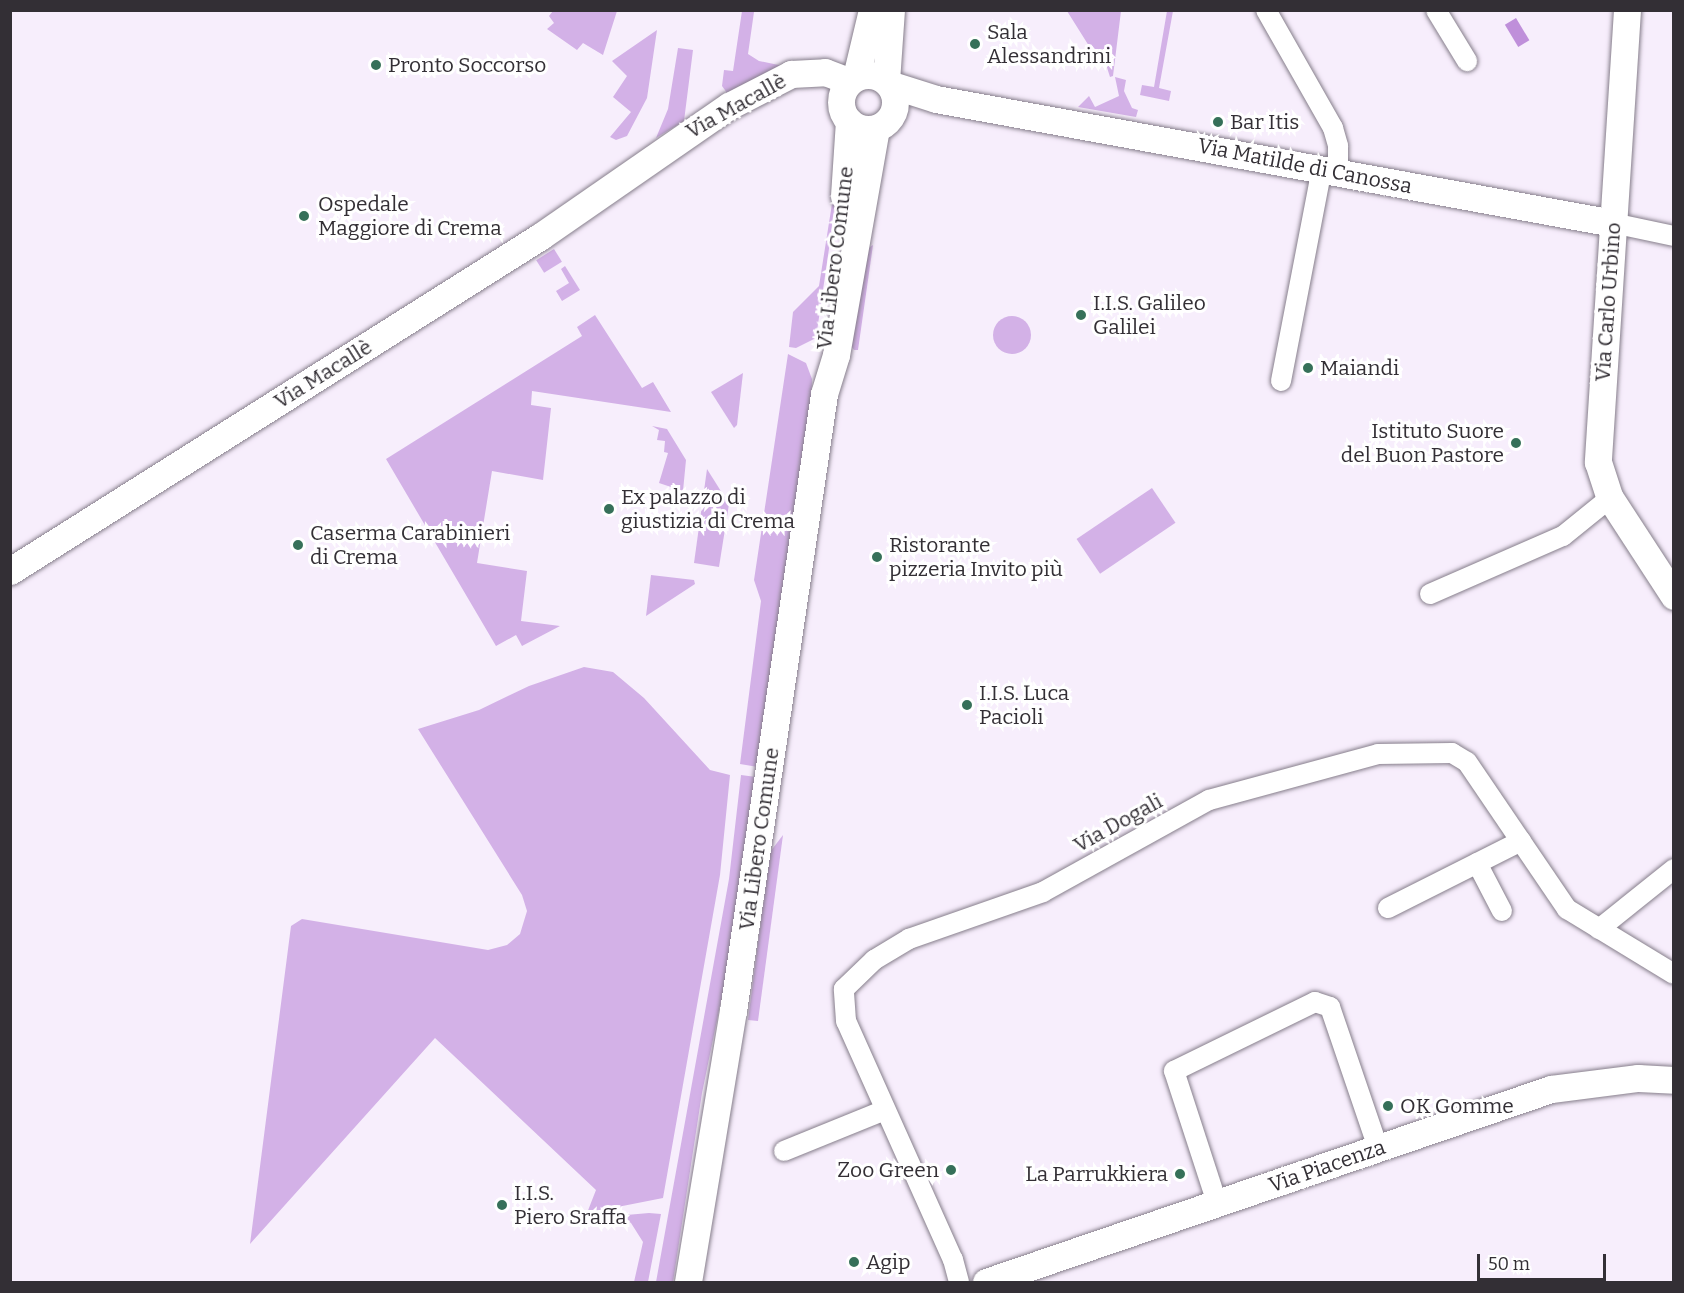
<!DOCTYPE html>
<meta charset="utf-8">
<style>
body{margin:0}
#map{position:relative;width:1684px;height:1293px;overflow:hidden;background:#f7eefc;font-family:Bitter,serif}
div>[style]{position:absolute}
.green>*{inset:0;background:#d3b1e7;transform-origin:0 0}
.round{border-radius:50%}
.water>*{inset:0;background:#bf8fda;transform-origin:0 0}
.roads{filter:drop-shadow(0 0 2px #867e8b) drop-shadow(0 0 2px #867e8b)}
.street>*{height:20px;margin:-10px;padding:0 10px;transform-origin:10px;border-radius:10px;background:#fff}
.secondary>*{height:27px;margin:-13.5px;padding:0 13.5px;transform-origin:13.5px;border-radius:13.5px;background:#fff}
.secondary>.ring{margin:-13.5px;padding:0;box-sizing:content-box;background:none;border:27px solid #fff;border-radius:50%}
.dots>*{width:16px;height:16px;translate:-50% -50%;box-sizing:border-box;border:3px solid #fff;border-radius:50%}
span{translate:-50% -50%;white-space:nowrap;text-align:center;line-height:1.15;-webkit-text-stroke:6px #fff;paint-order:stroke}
.poi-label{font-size:21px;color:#332f35}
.left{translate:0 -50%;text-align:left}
.right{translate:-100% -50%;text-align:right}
.street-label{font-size:21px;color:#332f35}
.frame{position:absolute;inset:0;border:12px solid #332f35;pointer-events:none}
.scale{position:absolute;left:1477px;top:1254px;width:129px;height:27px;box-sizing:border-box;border:3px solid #332f35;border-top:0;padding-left:8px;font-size:18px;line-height:21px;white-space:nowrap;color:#332f35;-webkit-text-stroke:4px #fff;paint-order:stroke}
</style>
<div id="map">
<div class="green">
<div style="clip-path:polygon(553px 11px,617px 11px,603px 55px,583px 43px,577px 50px,547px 29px,554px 23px,549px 16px)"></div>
<div style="clip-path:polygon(742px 11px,754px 12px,748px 54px,759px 61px,788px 67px,730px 97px,722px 86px,724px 70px,733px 71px)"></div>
<div style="clip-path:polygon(1067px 11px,1121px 11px,1113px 76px,1110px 77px,1104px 58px,1089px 46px)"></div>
<div style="clip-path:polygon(1167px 11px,1173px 11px,1159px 88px,1171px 91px,1169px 101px,1140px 95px,1142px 85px,1154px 87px)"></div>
<div style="clip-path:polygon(657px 30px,647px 98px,627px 136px,616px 140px,610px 137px,631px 112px,613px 97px,627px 76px,612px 61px)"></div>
<div style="clip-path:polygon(678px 48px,693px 50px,684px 121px,656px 138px,668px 109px)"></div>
<div style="clip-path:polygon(1115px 77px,1126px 80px,1124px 91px,1132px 108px,1138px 110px,1136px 117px,1078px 107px,1089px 96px,1095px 107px,1119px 96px)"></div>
<div style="clip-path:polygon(837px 172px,840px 173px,816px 338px,796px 348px,789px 347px,793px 312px,819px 286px)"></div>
<div style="clip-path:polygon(873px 245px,858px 350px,854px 350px,851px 346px,865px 250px)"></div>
<div style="left:554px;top:249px;width:15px;height:21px;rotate:58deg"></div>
<div style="clip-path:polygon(565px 266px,580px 290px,562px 301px,556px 291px,569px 283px,561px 269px)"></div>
<div style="clip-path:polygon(595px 315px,642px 388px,653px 382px,671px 412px,532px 391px,531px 405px,551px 408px,543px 480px,492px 471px,477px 563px,527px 571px,521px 621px,560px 626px,522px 646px,516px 635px,496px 646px,386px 459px,582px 336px,577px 327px)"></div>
<div class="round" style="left:993px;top:316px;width:38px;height:38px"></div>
<div style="clip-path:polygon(788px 354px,806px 363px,812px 379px,811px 413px,758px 767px,740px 764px,761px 601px,754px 580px)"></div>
<div style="clip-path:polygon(743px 373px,737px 425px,734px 428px,711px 392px)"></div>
<div style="clip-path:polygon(652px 426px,667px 429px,686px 460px,683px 491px,659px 483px,668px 453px,664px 452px,665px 441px,657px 440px,659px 430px)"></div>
<div style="clip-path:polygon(707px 469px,729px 504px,719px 567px,694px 563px)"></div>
<div style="left:1152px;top:488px;width:42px;height:91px;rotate:56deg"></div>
<div style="clip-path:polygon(651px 575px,694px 580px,695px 584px,646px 616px)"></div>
<div style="clip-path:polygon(584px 667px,613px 672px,644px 698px,710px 770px,730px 775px,720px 875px,663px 1198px,587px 1213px,596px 1190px,435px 1038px,250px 1244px,291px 926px,302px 919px,488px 950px,507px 945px,520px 934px,527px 911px,522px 895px,418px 729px,479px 710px,529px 686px)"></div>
<div style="clip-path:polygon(741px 775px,756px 777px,724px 986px,702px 1093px,673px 1282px,656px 1282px,729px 879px)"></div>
<div style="clip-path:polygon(783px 835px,758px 1021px,748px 1020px,770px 852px)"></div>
<div style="clip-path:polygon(649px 1213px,661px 1214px,648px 1282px,634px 1282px,643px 1242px,631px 1223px,615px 1216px)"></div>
</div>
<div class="water">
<div style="left:1516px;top:18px;width:26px;height:13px;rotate:59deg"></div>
</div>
<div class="roads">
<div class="street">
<div style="left:1266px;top:10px;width:136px;rotate:60.4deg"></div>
<div style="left:1333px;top:128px;width:19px;rotate:74deg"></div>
<div style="left:1338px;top:146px;width:26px;rotate:90deg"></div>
<div style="left:1436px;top:10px;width:60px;rotate:58.7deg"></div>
<div style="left:1613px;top:223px;width:62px;rotate:12deg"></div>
<div style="left:1281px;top:381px;width:216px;rotate:-79.1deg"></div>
<div style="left:1430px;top:594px;width:145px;rotate:-23.6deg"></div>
<div style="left:1563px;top:536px;width:60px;rotate:-39deg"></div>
<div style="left:1477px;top:863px;width:54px;rotate:62.5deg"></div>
<div style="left:1388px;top:908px;width:149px;rotate:-26.7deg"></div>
<div style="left:1599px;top:929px;width:96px;rotate:-38.7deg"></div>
<div style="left:784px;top:1151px;width:109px;rotate:-22.1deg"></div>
<div style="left:1217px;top:1203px;width:139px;rotate:-108deg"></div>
<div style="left:1174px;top:1071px;width:157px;rotate:-26.1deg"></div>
<div style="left:1315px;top:1002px;width:16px;rotate:18deg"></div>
<div style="left:1330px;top:1007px;width:149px;rotate:71.2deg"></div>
<div style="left:959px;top:1282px;width:23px;rotate:-105deg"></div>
<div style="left:953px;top:1260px;width:262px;rotate:-114.1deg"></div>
<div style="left:846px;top:1021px;width:32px;rotate:-94deg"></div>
<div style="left:844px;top:989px;width:42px;rotate:-44deg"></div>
<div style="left:874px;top:960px;width:41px;rotate:-31deg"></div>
<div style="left:909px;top:939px;width:142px;rotate:-19.3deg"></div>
<div style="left:1043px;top:892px;width:190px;rotate:-29deg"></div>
<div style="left:1209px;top:800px;width:175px;rotate:-15.2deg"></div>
<div style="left:1378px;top:754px;width:74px;rotate:-0.8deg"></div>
<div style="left:1452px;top:753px;width:17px;rotate:31deg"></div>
<div style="left:1467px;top:762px;width:178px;rotate:55.8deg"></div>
<div style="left:1567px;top:909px;width:125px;rotate:31.3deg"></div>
</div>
<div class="secondary">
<div style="left:1627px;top:10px;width:453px;rotate:93.7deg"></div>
<div style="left:1598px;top:462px;width:38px;rotate:72deg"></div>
<div style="left:1610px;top:498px;width:117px;rotate:56.9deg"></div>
<div class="ring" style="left:841px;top:75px;width:27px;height:27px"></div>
<div style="left:856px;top:77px;width:69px;rotate:-76.6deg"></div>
<div style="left:886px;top:81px;width:71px;rotate:-86deg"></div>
<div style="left:889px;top:84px;width:49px;rotate:17.7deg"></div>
<div style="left:936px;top:99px;width:688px;rotate:10.38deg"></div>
<div style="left:844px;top:196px;width:75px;rotate:-86.2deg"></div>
<div style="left:10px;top:571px;width:628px;rotate:-32.25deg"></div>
<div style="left:541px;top:236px;width:229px;rotate:-34.7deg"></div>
<div style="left:729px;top:106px;width:70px;rotate:-27.3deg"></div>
<div style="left:791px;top:74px;width:34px;rotate:-3deg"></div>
<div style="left:825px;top:72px;width:26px;rotate:21deg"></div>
<div style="left:688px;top:1282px;width:275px;rotate:-80.6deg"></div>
<div style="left:733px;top:1011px;width:624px;rotate:-81.61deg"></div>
<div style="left:824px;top:394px;width:41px;rotate:-72.9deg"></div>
<div style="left:836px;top:355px;width:230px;rotate:-80deg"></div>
<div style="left:986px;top:1282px;width:597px;rotate:-18.86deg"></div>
<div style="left:1551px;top:1089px;width:88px;rotate:-7.2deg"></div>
<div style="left:1638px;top:1078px;width:36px;rotate:3deg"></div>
</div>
</div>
<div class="dots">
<div style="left:975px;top:44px;background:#367059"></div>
<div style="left:376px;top:65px;background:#367059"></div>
<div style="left:1218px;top:122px;background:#367059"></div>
<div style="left:304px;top:216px;background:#367059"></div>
<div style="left:1081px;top:315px;background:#367059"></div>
<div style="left:1308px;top:368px;background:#367059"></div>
<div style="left:1516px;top:443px;background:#367059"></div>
<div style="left:609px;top:509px;background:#367059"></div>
<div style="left:298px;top:545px;background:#367059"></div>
<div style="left:877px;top:557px;background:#367059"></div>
<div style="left:967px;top:705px;background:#367059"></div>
<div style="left:1388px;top:1106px;background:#367059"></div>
<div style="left:951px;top:1170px;background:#367059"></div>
<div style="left:1180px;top:1174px;background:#367059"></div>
<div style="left:502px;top:1205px;background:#367059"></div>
<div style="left:854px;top:1262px;background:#367059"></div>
</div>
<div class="poi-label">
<span class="left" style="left:987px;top:44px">Sala<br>Alessandrini</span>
<span class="left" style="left:388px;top:65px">Pronto Soccorso</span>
<span class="left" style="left:1230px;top:122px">Bar Itis</span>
<span class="left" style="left:318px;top:216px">Ospedale<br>Maggiore di Crema</span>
<span class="left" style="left:1093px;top:315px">I.I.S. Galileo<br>Galilei</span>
<span class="left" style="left:1320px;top:368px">Maiandi</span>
<span class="right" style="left:1504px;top:443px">Istituto Suore<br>del Buon Pastore</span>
<span class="left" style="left:621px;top:509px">Ex palazzo di<br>giustizia di Crema</span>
<span class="left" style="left:310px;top:545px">Caserma Carabinieri<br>di Crema</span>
<span class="left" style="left:889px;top:557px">Ristorante<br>pizzeria Invito più</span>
<span class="left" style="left:979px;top:705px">I.I.S. Luca<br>Pacioli</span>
<span class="left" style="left:1400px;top:1106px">OK Gomme</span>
<span class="right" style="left:939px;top:1170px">Zoo Green</span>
<span class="right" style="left:1168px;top:1174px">La Parrukkiera</span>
<span class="left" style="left:514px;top:1205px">I.I.S.<br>Piero Sraffa</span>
<span class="left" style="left:866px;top:1262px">Agip</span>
</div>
<div class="street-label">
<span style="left:736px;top:106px;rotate:-29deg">Via Macallè</span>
<span style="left:1305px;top:166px;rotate:11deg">Via Matilde di Canossa</span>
<span style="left:835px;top:258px;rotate:-83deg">Via Libero Comune</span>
<span style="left:1608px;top:302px;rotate:-86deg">Via Carlo Urbino</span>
<span style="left:323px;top:374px;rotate:-32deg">Via Macallè</span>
<span style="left:1118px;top:823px;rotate:-29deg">Via Dogali</span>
<span style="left:759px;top:839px;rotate:-82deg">Via Libero Comune</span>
<span style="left:1327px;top:1166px;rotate:-19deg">Via Piacenza</span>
</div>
<div class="frame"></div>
<div class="scale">50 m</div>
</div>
